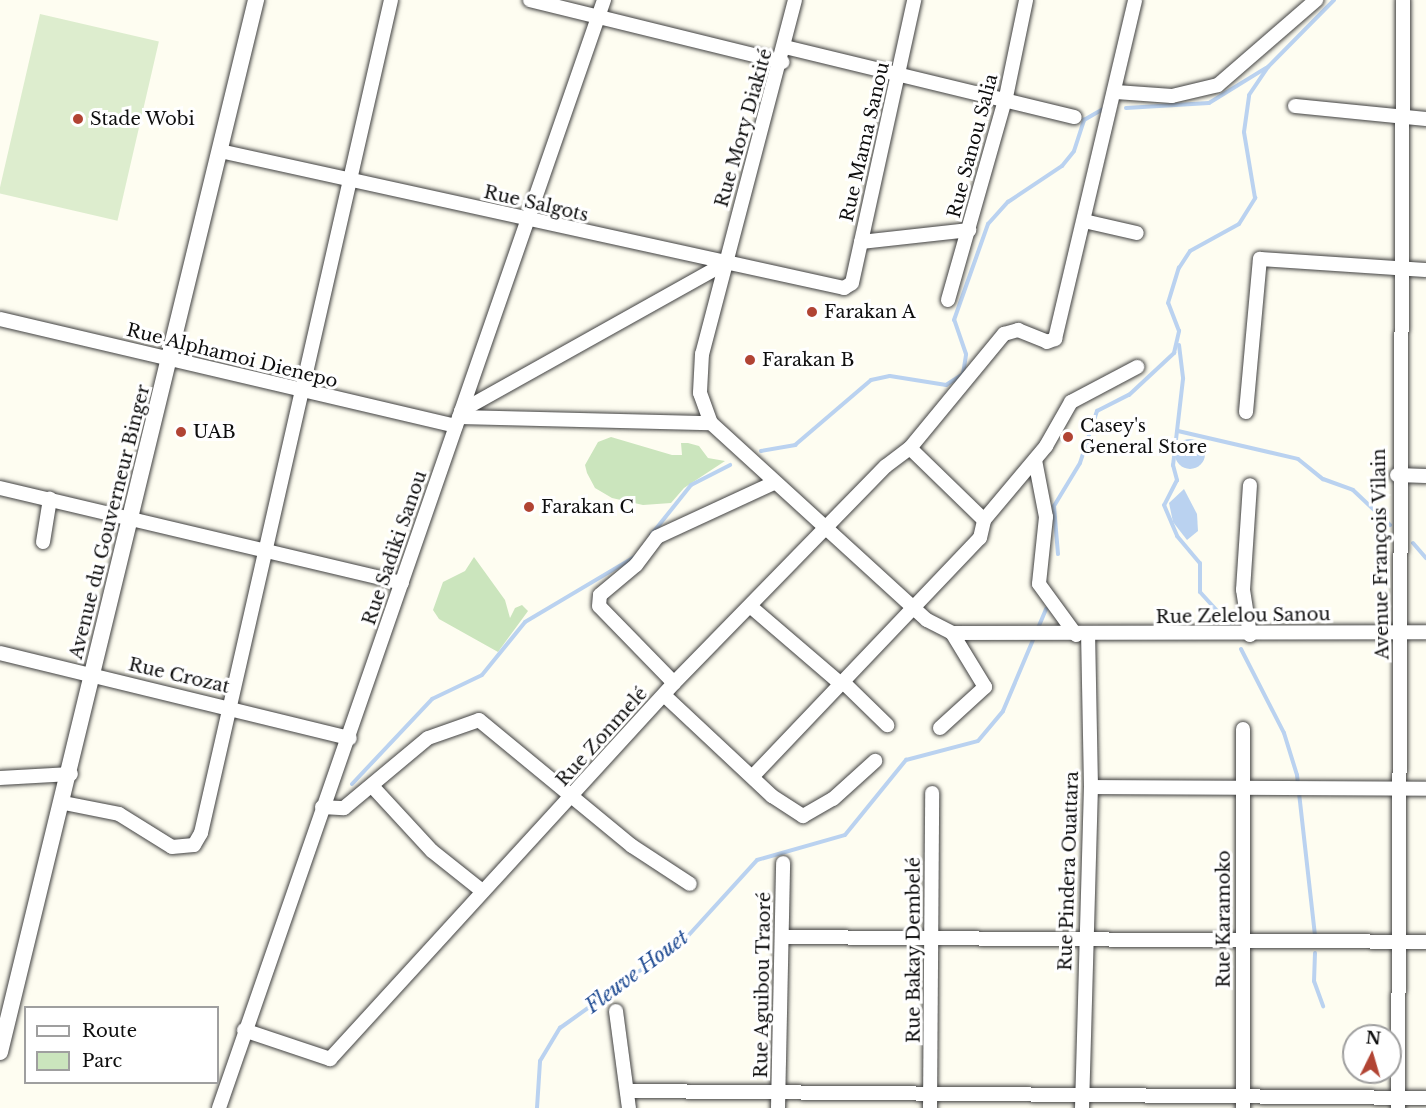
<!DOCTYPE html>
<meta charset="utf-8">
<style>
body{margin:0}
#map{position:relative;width:1426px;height:1108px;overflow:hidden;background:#fefdf1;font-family:"Libre Baskerville",serif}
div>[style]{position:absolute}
.green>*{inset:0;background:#cbe5bd}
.pitch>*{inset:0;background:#ddedce;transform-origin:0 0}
.water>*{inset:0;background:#bad2f0}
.round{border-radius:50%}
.stream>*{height:4px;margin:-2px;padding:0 2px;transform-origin:2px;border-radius:2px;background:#bad2f0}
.roads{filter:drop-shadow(0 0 2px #414141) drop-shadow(0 0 2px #414141)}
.minor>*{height:14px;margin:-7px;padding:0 7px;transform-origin:7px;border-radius:7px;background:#fff}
.tertiary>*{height:16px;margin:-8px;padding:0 8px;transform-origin:8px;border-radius:8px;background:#fff}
.dots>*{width:16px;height:16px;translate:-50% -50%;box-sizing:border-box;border:3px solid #fff;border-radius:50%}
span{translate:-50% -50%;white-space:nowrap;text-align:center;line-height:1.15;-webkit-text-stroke:6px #fff;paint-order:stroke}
.poi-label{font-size:18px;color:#0e0e0e}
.left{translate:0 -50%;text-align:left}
.street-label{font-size:18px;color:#0e0e0e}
.water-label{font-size:20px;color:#234e94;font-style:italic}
.legend{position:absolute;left:24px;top:1006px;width:195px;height:78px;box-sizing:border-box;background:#fff;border:2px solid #9f9f9f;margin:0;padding:8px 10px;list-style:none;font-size:18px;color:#0e0e0e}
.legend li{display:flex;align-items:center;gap:12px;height:30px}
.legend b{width:30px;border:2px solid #9f9f9f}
.north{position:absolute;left:1342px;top:1024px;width:60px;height:60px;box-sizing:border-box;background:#fff;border:2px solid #9f9f9f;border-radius:50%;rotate:5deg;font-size:16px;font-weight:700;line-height:24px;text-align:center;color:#0e0e0e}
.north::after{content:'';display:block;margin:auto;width:21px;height:27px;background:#b14433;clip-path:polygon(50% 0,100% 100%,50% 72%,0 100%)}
</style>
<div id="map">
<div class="green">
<div style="clip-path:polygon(611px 437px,672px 455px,682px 455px,681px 443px,688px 443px,699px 446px,708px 458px,725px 461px,684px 488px,671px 503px,643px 505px,612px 498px,595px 488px,587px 473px,585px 465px,598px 442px)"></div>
<div style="clip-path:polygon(474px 557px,505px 600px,510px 618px,515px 608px,522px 605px,528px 611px,498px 652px,439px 619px,433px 610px,443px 582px,465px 571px)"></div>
</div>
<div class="pitch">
<div style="left:40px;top:14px;width:122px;height:184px;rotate:13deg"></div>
</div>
<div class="water">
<div class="round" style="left:1175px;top:439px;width:30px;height:30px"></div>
<div style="clip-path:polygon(1184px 489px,1197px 514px,1198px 531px,1187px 540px,1173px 522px,1169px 503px)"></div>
</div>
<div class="stream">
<div style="left:1126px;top:108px;width:83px;rotate:-3.4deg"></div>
<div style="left:1209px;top:103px;width:67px;rotate:-31.6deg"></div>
<div style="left:1179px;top:345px;width:34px;rotate:83deg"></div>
<div style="left:1183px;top:379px;width:87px;rotate:96.6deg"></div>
<div style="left:1173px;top:465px;width:16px;rotate:75deg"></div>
<div style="left:1177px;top:480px;width:28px;rotate:117deg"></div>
<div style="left:1164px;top:505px;width:34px;rotate:67deg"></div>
<div style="left:1177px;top:536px;width:35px;rotate:50deg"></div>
<div style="left:1200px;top:563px;width:29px;rotate:90deg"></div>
<div style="left:1200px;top:592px;width:43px;rotate:47.8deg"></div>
<div style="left:1178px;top:431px;width:123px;rotate:13.1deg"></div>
<div style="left:1298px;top:459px;width:32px;rotate:39deg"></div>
<div style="left:1323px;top:479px;width:32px;rotate:20deg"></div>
<div style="left:1353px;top:490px;width:51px;rotate:43.4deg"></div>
<div style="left:761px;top:451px;width:35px;rotate:-10deg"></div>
<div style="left:795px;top:445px;width:100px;rotate:-40.5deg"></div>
<div style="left:871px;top:380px;width:19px;rotate:-12deg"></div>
<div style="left:890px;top:376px;width:57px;rotate:9.1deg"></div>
<div style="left:946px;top:385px;width:20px;rotate:-33deg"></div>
<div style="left:963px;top:374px;width:20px;rotate:-81deg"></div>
<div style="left:966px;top:354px;width:36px;rotate:-109deg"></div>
<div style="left:954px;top:320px;width:102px;rotate:-70.5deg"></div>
<div style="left:988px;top:224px;width:30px;rotate:-48deg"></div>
<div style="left:1008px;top:202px;width:65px;rotate:-33.7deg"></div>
<div style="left:1062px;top:166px;width:19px;rotate:-51deg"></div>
<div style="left:1074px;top:151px;width:33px;rotate:-72deg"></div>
<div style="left:1084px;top:120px;width:22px;rotate:-30deg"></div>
<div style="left:651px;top:535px;width:64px;rotate:-51.3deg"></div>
<div style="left:691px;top:485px;width:44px;rotate:-27.1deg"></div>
<div style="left:1413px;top:543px;width:20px;rotate:49deg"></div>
<div style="left:1058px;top:554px;width:48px;rotate:-94.8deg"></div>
<div style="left:1054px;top:506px;width:50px;rotate:-58.8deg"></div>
<div style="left:1080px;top:463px;width:55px;rotate:-71.9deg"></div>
<div style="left:1097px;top:411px;width:36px;rotate:-27deg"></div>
<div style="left:1129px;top:395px;width:62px;rotate:-43deg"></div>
<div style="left:1174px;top:353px;width:23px;rotate:-77deg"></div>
<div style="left:1179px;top:331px;width:30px;rotate:-111deg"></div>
<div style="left:1168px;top:303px;width:37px;rotate:-73deg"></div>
<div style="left:1179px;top:268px;width:20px;rotate:-57deg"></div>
<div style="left:1190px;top:251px;width:56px;rotate:-28.9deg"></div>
<div style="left:1239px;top:224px;width:31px;rotate:-58deg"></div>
<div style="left:1255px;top:198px;width:67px;rotate:-99.5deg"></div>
<div style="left:1244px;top:132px;width:37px;rotate:-82deg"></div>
<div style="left:1249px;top:95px;width:34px;rotate:-56deg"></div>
<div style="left:1268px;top:67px;width:94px;rotate:-45.4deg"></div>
<div style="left:1241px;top:649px;width:94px;rotate:62.9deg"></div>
<div style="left:1284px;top:733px;width:44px;rotate:72.8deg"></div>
<div style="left:1297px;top:775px;width:162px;rotate:83.6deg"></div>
<div style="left:352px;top:784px;width:117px;rotate:-46.7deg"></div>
<div style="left:432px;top:699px;width:55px;rotate:-25.6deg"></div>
<div style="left:482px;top:675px;width:68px;rotate:-50.9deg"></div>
<div style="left:525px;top:622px;width:129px;rotate:-30.7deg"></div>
<div style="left:1315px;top:953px;width:28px;rotate:92deg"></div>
<div style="left:1314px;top:981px;width:27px;rotate:70deg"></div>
<div style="left:537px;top:1108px;width:47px;rotate:-86.3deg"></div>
<div style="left:540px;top:1061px;width:39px;rotate:-59deg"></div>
<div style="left:560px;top:1028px;width:156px;rotate:-35.6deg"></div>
<div style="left:687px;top:937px;width:104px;rotate:-47.7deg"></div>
<div style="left:757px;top:860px;width:91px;rotate:-15.9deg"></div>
<div style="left:845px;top:835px;width:97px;rotate:-50.9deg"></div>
<div style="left:906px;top:760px;width:74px;rotate:-14.8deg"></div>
<div style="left:978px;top:741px;width:39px;rotate:-50deg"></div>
<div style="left:1003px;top:711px;width:111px;rotate:-67.1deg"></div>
</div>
<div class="roads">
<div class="minor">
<div style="left:530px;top:0;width:260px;rotate:13.8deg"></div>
<div style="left:795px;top:0;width:366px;rotate:104.7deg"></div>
<div style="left:702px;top:354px;width:39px;rotate:93deg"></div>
<div style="left:700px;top:393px;width:32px;rotate:70deg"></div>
<div style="left:711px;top:423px;width:292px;rotate:42.4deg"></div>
<div style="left:927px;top:620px;width:28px;rotate:27deg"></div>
<div style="left:952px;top:633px;width:474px;rotate:-0.1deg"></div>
<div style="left:785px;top:47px;width:298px;rotate:13.6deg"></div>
<div style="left:1116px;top:92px;width:56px;rotate:4.1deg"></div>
<div style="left:1172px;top:96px;width:47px;rotate:-13.4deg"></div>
<div style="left:1218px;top:85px;width:130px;rotate:-40.9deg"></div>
<div style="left:1295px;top:106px;width:132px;rotate:5.7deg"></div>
<div style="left:220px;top:151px;width:639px;rotate:12.38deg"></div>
<div style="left:844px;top:288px;width:9px;rotate:-32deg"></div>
<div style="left:852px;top:283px;width:290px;rotate:-77.6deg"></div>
<div style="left:1084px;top:221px;width:54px;rotate:12.8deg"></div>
<div style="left:861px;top:242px;width:109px;rotate:-6.3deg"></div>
<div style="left:948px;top:300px;width:211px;rotate:-74.1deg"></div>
<div style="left:1006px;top:97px;width:99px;rotate:-78.3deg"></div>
<div style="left:0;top:319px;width:468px;rotate:13.2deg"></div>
<div style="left:461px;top:411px;width:301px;rotate:-29.2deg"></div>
<div style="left:1246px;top:412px;width:154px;rotate:-84.8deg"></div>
<div style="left:1260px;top:259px;width:166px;rotate:3.8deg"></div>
<div style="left:459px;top:417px;width:252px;rotate:1.4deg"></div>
<div style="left:1035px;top:460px;width:58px;rotate:79.1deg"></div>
<div style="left:1046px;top:517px;width:67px;rotate:96deg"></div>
<div style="left:1039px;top:584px;width:63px;rotate:54deg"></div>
<div style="left:1397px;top:475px;width:29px;rotate:2deg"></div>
<div style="left:0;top:488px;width:413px;rotate:13.3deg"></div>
<div style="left:984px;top:520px;width:97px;rotate:-50deg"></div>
<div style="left:1046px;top:446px;width:51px;rotate:-60.4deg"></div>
<div style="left:1071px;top:402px;width:75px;rotate:-27.9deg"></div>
<div style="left:43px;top:542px;width:44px;rotate:-80.8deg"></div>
<div style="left:750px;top:606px;width:120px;rotate:40.6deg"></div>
<div style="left:1250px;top:635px;width:46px;rotate:-98.8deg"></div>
<div style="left:1243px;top:590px;width:105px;rotate:-86.2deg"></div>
<div style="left:0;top:653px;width:360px;rotate:13.7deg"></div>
<div style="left:843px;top:682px;width:62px;rotate:44.3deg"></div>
<div style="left:674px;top:683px;width:107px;rotate:-134.2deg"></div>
<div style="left:599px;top:606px;width:11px;rotate:-85deg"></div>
<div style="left:600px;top:595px;width:47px;rotate:-39.8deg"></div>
<div style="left:636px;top:565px;width:35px;rotate:-53deg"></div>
<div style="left:657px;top:537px;width:129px;rotate:-24.8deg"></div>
<div style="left:664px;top:695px;width:148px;rotate:43.1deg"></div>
<div style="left:772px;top:796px;width:37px;rotate:33deg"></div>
<div style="left:803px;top:816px;width:34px;rotate:-30deg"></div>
<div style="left:833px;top:799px;width:57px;rotate:-42.1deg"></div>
<div style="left:940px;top:728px;width:61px;rotate:-42.3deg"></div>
<div style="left:985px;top:687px;width:63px;rotate:-121.4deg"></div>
<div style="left:1243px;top:729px;width:379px;rotate:90deg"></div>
<div style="left:753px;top:776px;width:329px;rotate:-46.4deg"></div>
<div style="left:980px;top:538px;width:18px;rotate:-77deg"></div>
<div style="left:984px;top:520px;width:103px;rotate:-135.8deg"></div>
<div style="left:0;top:778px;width:71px;rotate:-3.2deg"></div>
<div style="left:372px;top:786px;width:88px;rotate:47.3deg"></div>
<div style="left:432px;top:851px;width:63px;rotate:38.5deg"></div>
<div style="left:1091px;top:787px;width:335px;rotate:0.3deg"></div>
<div style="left:64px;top:803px;width:56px;rotate:11.3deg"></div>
<div style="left:119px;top:814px;width:62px;rotate:31.9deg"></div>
<div style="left:172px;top:847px;width:22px;rotate:-5deg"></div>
<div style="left:194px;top:845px;width:14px;rotate:-60deg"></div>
<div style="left:201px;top:833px;width:854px;rotate:-77.15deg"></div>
<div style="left:322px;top:807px;width:22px;rotate:3deg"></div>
<div style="left:344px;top:808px;width:109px;rotate:-39.8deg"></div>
<div style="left:428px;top:738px;width:54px;rotate:-19.4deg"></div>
<div style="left:479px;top:720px;width:198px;rotate:39.5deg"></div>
<div style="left:632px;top:846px;width:69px;rotate:33.2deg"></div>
<div style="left:782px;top:937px;width:644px;rotate:0.44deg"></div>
<div style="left:616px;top:1011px;width:98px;rotate:82.4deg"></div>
<div style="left:244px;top:1030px;width:91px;rotate:18.6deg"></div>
<div style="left:330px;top:1059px;width:510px;rotate:-47.54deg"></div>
<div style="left:674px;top:683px;width:303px;rotate:-45.7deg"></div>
<div style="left:886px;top:466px;width:30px;rotate:-37deg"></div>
<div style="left:910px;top:448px;width:148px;rotate:-50.5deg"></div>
<div style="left:1004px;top:334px;width:15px;rotate:-16deg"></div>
<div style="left:1018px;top:330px;width:31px;rotate:22deg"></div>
<div style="left:1047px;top:342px;width:9px;rotate:-21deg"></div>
<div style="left:1055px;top:339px;width:348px;rotate:-76.7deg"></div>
<div style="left:629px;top:1091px;width:797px;rotate:0.5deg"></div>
<div style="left:219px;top:1108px;width:1173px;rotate:-70.84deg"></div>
<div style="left:778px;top:1108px;width:245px;rotate:-88.8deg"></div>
<div style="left:930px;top:1108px;width:315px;rotate:-89.6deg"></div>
<div style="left:1082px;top:1108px;width:321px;rotate:-88.4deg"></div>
<div style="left:1091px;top:787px;width:152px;rotate:-91.1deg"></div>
<div style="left:1398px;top:1108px;width:1108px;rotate:-89.74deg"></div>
</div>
<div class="tertiary">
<div style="left:0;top:1052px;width:1083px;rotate:-76.32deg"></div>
</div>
</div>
<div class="dots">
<div style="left:78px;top:119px;background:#b14433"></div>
<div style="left:812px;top:312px;background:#b14433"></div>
<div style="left:750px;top:360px;background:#b14433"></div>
<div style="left:181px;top:432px;background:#b14433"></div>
<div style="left:1068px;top:437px;background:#b14433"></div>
<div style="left:529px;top:507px;background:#b14433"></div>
</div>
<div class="poi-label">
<span class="left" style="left:90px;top:119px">Stade Wobi</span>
<span class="left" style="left:824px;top:312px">Farakan A</span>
<span class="left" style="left:762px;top:360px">Farakan B</span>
<span class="left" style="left:1080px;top:437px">Casey's<br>General Store</span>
<span class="left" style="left:193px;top:432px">UAB</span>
<span class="left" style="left:541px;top:507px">Farakan C</span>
</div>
<div class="street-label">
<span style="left:744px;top:128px;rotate:-74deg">Rue Mory Diakité</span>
<span style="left:865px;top:142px;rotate:-77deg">Rue Mama Sanou</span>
<span style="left:973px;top:146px;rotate:-75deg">Rue Sanou Salia</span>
<span style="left:536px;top:204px;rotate:13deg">Rue Salgots</span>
<span style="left:232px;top:356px;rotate:14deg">Rue Alphamoi Dienepo</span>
<span style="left:110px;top:522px;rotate:-76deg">Avenue du Gouverneur Binger</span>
<span style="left:395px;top:548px;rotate:-71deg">Rue Sadiki Sanou</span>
<span style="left:1381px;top:554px;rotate:-91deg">Avenue François Vilain</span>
<span style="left:1243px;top:616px;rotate:-1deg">Rue Zelelou Sanou</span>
<span style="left:179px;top:676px;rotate:13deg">Rue Crozat</span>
<span style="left:602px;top:737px;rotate:-48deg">Rue Zonmelé</span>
<span style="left:1069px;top:871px;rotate:-88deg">Rue Pindera Ouattara</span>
<span style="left:1224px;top:919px;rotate:-90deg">Rue Karamoko</span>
<span style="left:914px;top:950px;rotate:-90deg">Rue Bakay Dembelé</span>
<span style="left:763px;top:985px;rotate:-89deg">Rue Aguibou Traoré</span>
</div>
<div class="water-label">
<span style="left:637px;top:972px;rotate:-37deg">Fleuve Houet</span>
</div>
<ul class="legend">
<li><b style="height:8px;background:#fff"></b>Route</li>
<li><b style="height:16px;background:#cbe5bd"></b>Parc</li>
</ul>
<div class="north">N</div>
</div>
